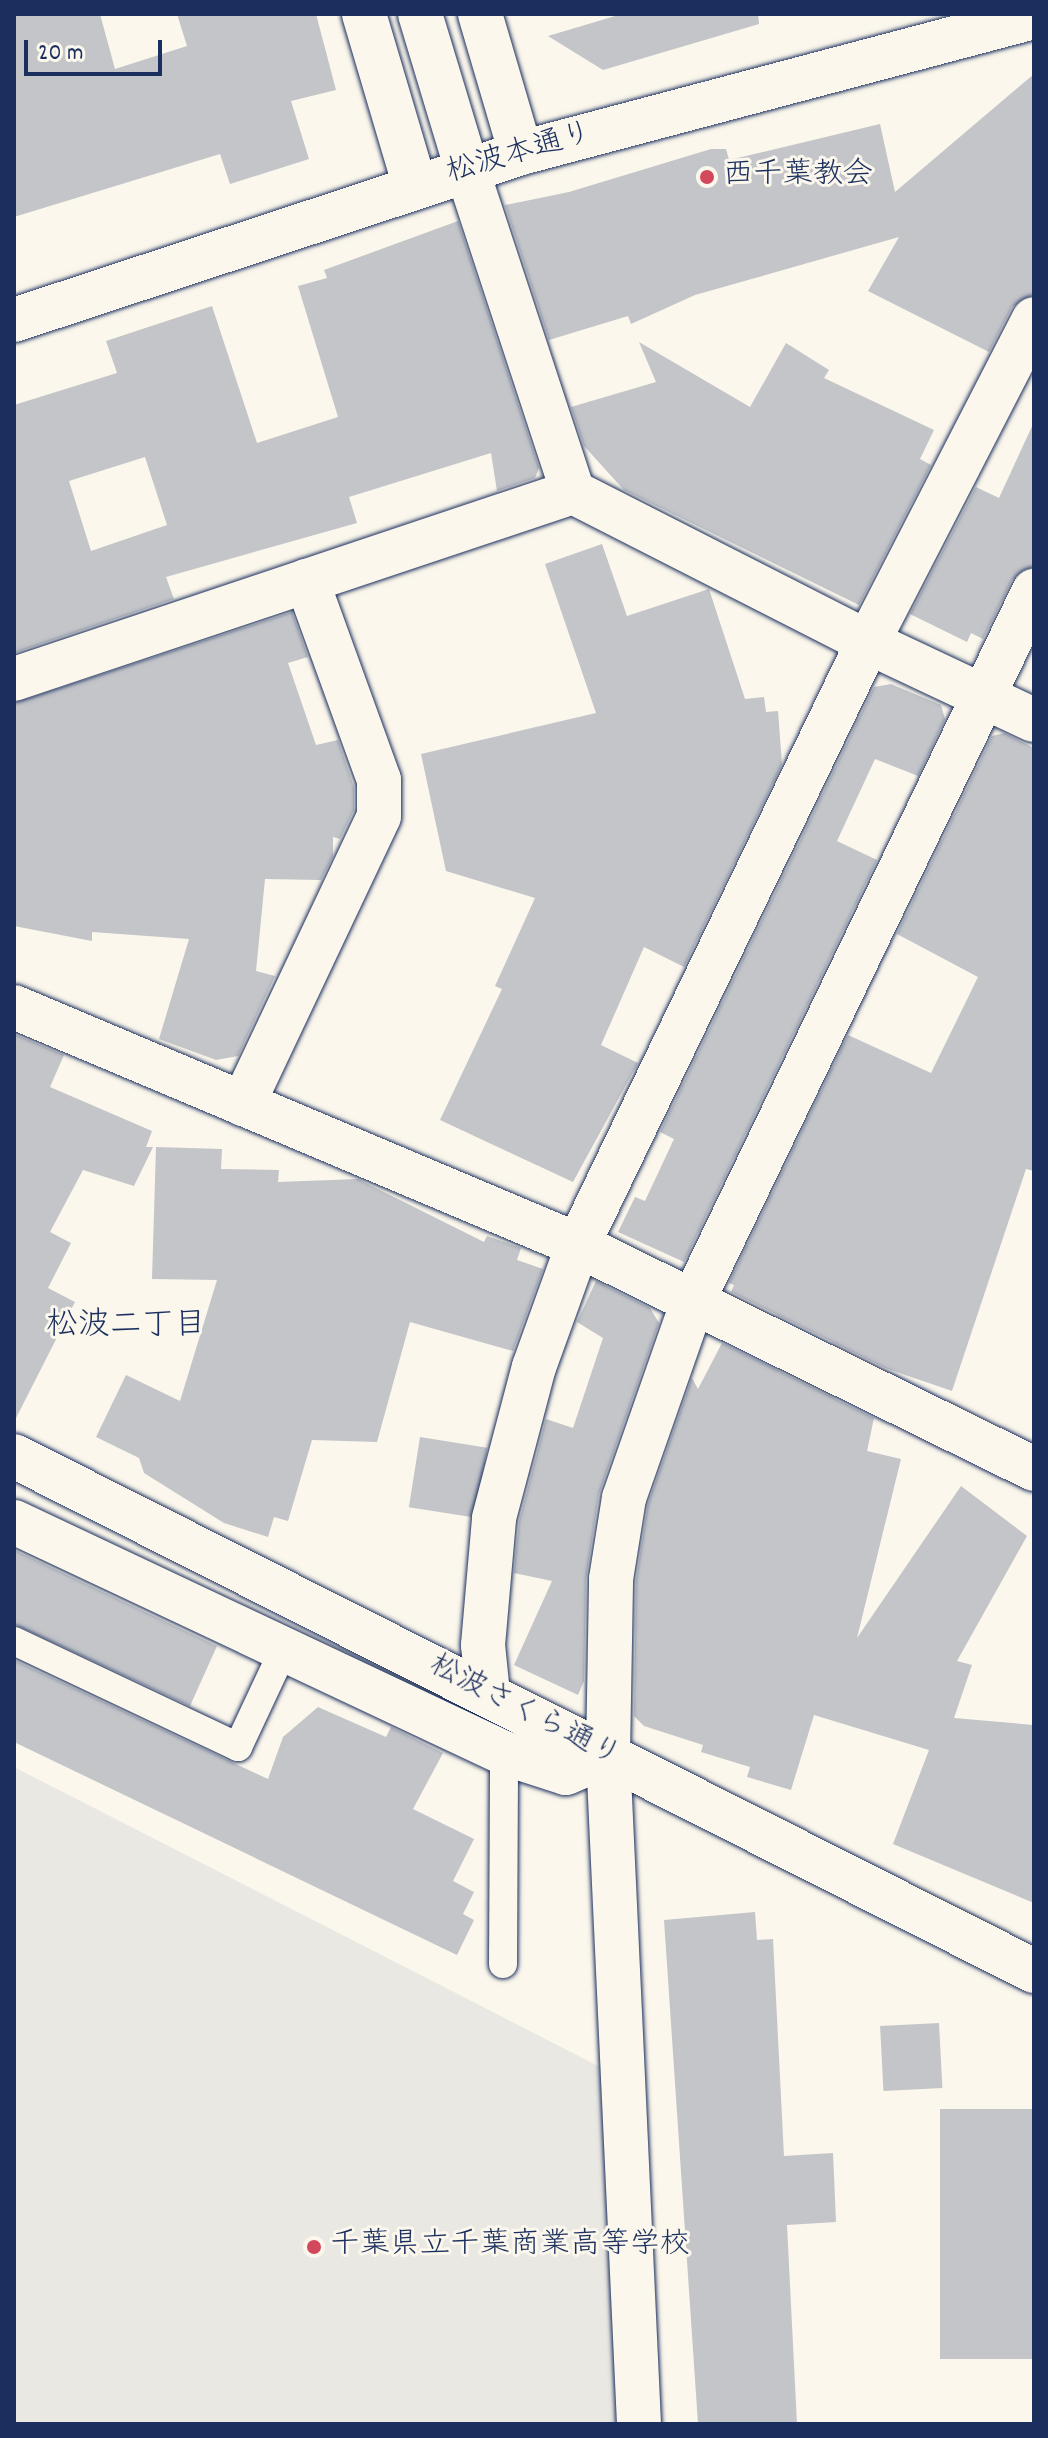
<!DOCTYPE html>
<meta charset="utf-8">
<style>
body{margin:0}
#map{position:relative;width:1048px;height:2438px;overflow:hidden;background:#fbf7ec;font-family:Dekko,"Klee One",sans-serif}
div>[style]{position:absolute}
.built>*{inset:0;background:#eae8e2}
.building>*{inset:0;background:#c3c5c9;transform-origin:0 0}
.roads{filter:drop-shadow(0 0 2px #1b2f5e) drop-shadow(0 0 2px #1b2f5e)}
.lane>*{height:28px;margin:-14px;padding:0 14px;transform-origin:14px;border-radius:14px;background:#fbf7ec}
.street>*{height:44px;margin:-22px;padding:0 22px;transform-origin:22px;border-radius:22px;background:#fbf7ec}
.secondary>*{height:44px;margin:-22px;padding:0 22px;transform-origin:22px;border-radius:22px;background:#fbf7ec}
.dots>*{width:22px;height:22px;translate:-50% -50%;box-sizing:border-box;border:4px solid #fbf7ec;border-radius:50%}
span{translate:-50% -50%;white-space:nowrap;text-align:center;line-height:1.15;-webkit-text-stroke:6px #fbf7ec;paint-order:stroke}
.street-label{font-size:30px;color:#1b2f5e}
.poi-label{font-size:30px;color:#1b2f5e}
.left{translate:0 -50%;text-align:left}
.neighbourhood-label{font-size:32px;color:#1b2f5e}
.frame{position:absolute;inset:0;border:16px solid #1b2f5e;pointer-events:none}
.scale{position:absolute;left:24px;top:40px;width:138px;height:36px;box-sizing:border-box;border:4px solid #1b2f5e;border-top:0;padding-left:10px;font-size:24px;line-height:28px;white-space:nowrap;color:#1b2f5e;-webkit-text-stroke:6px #fbf7ec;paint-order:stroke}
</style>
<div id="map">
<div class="built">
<div style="clip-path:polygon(14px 1767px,606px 2070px,624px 2424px,14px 2424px)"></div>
</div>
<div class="building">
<div style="clip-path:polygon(14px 14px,100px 14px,115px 69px,187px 46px,177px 14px,316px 14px,336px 90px,291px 101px,309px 159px,230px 184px,220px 154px,14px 217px)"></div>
<div style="clip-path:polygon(622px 14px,758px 14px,759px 24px,603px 70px,548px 36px)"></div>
<div style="clip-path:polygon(1034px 74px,1034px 294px,1012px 307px,989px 352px,868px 291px,899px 237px,695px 295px,631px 324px,628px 316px,549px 340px,505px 205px,569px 192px,711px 149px,726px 149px,729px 160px,880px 124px,895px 192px)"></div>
<div style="clip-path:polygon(evenodd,458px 221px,539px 468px,535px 478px,497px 491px,491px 453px,349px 497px,357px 523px,166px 577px,174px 599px,14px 653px,14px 405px,117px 373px,106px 341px,212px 306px,257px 443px,338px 417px,298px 286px,327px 278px,324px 270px,458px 221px,145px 457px,167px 525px,91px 551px,69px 481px,145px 457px)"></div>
<div style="clip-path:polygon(639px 342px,750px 407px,786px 343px,829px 370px,824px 378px,934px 430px,920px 459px,931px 465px,859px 605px,624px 490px,584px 446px,571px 407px,656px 382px)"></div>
<div style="clip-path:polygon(1034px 422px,1034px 566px,1012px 580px,983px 639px,971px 633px,967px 642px,910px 614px,976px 487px,999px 498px)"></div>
<div style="clip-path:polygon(602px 544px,627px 616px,709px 589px,745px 699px,764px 697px,766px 712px,778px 711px,782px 764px,684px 967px,644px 947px,601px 1045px,638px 1063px,573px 1182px,440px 1120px,502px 989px,495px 986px,535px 898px,446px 871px,421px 754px,596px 713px,545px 564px)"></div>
<div style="clip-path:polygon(292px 612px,308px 657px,288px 663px,316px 745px,338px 740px,354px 787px,354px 810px,340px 839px,333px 837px,333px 856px,321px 880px,265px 879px,256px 971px,275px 976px,238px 1056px,216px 1060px,159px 1039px,189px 939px,92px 932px,92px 941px,14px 926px,14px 703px)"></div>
<div style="clip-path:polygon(891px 684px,941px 705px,945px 719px,918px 776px,875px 759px,837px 841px,877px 860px,684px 1262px,618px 1232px,635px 1197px,645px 1201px,674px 1139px,660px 1132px,874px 687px)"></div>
<div style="clip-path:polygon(1004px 733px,1034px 748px,1034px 1171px,1026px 1169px,952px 1391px,885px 1368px,731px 1292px,734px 1285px,729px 1283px,848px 1035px,931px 1073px,978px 977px,897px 934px,992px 736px)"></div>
<div style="clip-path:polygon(14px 1034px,64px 1055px,50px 1087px,152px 1131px,146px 1147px,153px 1147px,134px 1186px,83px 1170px,50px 1232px,71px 1243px,48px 1288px,75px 1302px,14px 1422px)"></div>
<div style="clip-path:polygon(156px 1147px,222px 1149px,221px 1169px,279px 1170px,278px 1182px,358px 1179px,484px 1242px,487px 1236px,521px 1248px,517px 1260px,543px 1269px,513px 1351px,410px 1322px,377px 1442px,312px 1440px,288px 1521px,274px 1517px,268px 1537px,224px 1523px,144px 1473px,139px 1458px,96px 1437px,126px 1375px,180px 1401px,217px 1280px,152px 1279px)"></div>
<div style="clip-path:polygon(596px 1281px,650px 1308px,659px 1323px,599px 1494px,586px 1579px,584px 1681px,578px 1695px,514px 1665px,552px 1581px,514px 1573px,519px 1522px,546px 1419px,573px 1428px,603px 1338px,577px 1322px)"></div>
<div style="clip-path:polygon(722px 1343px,874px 1418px,867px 1451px,901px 1459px,857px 1638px,961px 1486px,1027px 1536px,957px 1661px,972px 1665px,954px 1718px,1034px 1725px,1034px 1903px,893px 1844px,929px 1750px,814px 1715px,791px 1790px,747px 1777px,750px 1767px,701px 1752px,703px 1745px,644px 1726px,634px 1716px,636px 1581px,648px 1504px,692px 1378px,698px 1389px)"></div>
<div style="left:420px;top:1437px;width:68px;height:71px;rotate:9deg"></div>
<div style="clip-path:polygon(14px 1550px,217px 1646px,190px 1706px,14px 1624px)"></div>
<div style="clip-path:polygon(14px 1660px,268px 1779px,283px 1737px,318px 1707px,386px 1737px,391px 1727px,443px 1753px,413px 1809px,474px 1839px,453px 1881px,474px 1892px,463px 1914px,474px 1920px,457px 1955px,14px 1742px)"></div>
<div style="clip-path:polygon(755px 1912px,757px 1940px,773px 1939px,784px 2156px,833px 2153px,836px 2222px,787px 2225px,797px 2424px,698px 2424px,664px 1920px)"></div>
<div style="left:939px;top:2023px;width:65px;height:59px;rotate:87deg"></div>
<div style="left:1034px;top:2109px;width:250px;height:94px;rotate:90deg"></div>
</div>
<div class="roads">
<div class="lane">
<div style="left:14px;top:1641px;width:248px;rotate:25.3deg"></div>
<div style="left:238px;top:1747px;width:108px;rotate:-64.9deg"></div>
<div style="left:503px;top:1964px;width:211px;rotate:-89.7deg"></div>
</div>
<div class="street">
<div style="left:364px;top:14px;width:179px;rotate:73.5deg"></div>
<div style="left:480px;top:14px;width:145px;rotate:73.6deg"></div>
<div style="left:467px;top:170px;width:339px;rotate:71.8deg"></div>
<div style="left:573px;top:492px;width:331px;rotate:27deg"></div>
<div style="left:868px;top:642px;width:183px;rotate:25.2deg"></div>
<div style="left:14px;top:679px;width:589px;rotate:-18.5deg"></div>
<div style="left:14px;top:1007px;width:612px;rotate:22.88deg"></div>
<div style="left:578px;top:1245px;width:508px;rotate:26.16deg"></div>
<div style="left:243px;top:1104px;width:318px;rotate:-64.7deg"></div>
<div style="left:379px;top:816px;width:36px;rotate:-90deg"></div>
<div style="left:379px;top:780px;width:212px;rotate:-109.9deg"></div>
<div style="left:14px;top:1522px;width:542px;rotate:25.24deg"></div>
<div style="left:504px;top:1753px;width:65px;rotate:17.9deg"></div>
<div style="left:566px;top:1773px;width:46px;rotate:-23.2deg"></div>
<div style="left:488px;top:1694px;width:49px;rotate:-95.8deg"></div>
<div style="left:483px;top:1645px;width:127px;rotate:-85deg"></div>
<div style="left:494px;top:1518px;width:156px;rotate:-75.2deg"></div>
<div style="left:534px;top:1367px;width:130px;rotate:-70.2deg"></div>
<div style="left:578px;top:1245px;width:669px;rotate:-64.32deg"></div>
<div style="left:868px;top:642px;width:363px;rotate:-62.8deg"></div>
<div style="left:639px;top:2424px;width:670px;rotate:-92.65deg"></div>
<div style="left:608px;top:1755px;width:176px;rotate:-89deg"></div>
<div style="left:611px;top:1579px;width:82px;rotate:-80.9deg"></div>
<div style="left:624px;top:1498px;width:209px;rotate:-70.7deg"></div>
<div style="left:693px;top:1301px;width:788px;rotate:-64.35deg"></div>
</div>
<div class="secondary">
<div style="left:420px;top:14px;width:163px;rotate:73.2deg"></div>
<div style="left:14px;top:320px;width:534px;rotate:-18.23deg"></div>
<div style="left:521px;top:153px;width:531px;rotate:-14.85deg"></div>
<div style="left:14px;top:1456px;width:1143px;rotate:26.79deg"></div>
</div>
</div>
<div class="dots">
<div style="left:707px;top:177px;background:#d1495b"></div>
<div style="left:314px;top:2247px;background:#d1495b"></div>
</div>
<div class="street-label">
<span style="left:520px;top:155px;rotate:-16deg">松波本通り</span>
<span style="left:524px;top:1713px;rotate:27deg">松波さくら通り</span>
</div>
<div class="poi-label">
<span class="left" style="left:723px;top:177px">西千葉教会</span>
<span class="left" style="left:330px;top:2247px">千葉県立千葉商業高等学校</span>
</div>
<div class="neighbourhood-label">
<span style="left:126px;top:1327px">松波二丁目</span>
</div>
<div class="frame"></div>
<div class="scale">20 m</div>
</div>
